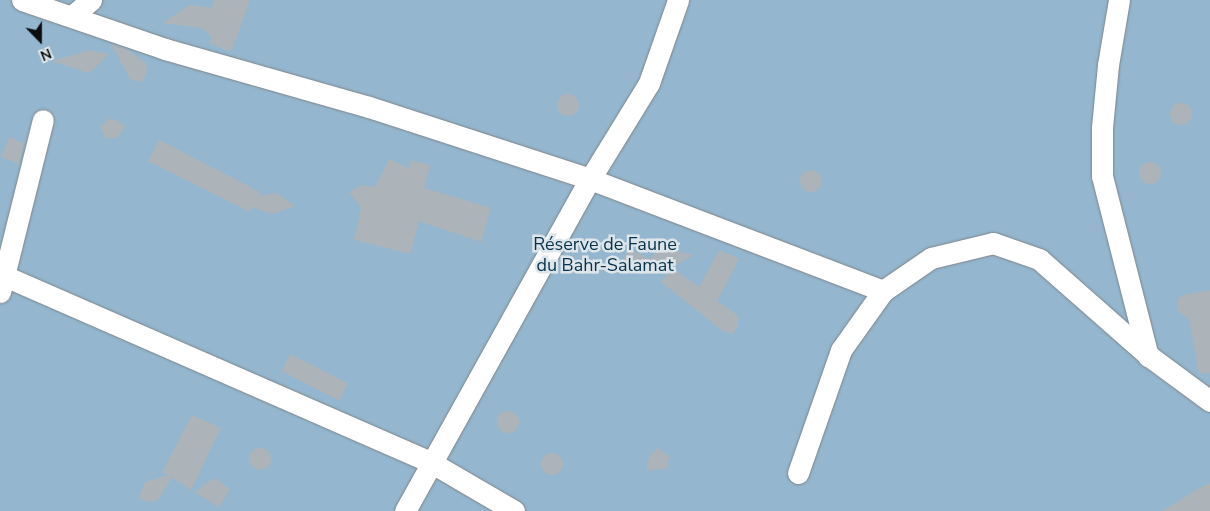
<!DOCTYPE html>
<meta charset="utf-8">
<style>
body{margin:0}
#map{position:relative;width:1210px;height:511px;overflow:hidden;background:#dde5ea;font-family:"Nunito Sans",sans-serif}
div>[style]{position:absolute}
.green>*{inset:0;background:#94b6ce;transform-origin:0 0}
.building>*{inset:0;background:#acb4b9;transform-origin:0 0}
.round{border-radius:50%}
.roads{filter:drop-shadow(0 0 1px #7e858a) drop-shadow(0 0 1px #7e858a)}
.street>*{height:21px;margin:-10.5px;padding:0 10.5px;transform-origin:10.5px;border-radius:10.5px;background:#fff}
span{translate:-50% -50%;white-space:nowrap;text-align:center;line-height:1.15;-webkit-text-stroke:5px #dde5ea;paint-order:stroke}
.park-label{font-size:18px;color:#06334b}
.north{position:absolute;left:15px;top:15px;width:50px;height:50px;-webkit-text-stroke:4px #dde5ea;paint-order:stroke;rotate:158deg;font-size:14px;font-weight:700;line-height:20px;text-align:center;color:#0a0c0e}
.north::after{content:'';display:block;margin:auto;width:18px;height:22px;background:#0a0c0e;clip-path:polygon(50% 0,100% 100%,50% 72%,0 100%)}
</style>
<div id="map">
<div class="green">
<div style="left:0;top:0;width:1210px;height:511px"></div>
</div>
<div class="building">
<div style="clip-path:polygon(214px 0,250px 0,231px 52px,209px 43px,212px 37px,201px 28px,162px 23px,190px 5px,211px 8px)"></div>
<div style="clip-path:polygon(111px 44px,126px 49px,144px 62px,148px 68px,143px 82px,130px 79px)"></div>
<div style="clip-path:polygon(90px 50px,109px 54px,89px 73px,52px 61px)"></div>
<div class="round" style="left:557px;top:94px;width:22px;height:22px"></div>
<div class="round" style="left:1170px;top:103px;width:22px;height:22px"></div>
<div style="clip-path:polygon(111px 118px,126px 126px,118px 137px,110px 139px,104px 137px,100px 126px)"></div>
<div style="clip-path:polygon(9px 137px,24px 143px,19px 164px,1px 157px)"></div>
<div style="clip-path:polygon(159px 140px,260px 192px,258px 196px,276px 193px,295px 206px,272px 214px,252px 207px,250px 212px,148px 161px)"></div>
<div style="clip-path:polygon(389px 159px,409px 168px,411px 160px,430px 165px,424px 188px,491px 208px,481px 242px,419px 221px,410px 254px,354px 240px,361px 208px,349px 192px,362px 185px,375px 187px)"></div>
<div class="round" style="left:1139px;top:162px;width:22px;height:22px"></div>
<div class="round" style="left:800px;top:170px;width:22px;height:22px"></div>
<div style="clip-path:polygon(629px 248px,649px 259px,661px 248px,694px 255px,667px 270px,659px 269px,652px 263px,633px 271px,625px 268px,623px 260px)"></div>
<div style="clip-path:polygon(719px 250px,739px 259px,717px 301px,738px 316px,738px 327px,732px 334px,723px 331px,661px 282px,672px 268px,699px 287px)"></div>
<div style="clip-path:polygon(1210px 290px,1210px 373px,1199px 374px,1189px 319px,1178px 311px,1177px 305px,1178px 299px,1183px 295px)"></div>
<div style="left:290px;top:354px;width:65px;height:19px;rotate:27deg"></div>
<div class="round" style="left:497px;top:411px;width:22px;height:22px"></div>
<div style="clip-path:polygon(192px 415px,221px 428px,191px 490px,172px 478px,157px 501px,149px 502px,138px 498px,145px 482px,168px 475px,162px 472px)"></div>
<div style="clip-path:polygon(658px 448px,669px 456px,667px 469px,646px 470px,650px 455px)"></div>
<div class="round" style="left:249px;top:448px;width:22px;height:22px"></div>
<div class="round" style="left:541px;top:453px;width:22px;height:22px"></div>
<div style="clip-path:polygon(214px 478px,230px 489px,219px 507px,194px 492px)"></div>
<div style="clip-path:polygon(1210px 482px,1210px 511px,1162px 511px)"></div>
</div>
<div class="roads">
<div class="street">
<div style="left:22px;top:0;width:151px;rotate:18.9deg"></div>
<div style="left:165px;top:49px;width:212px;rotate:15.9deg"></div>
<div style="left:369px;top:107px;width:232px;rotate:18deg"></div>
<div style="left:590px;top:179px;width:314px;rotate:20.9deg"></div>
<div style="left:1119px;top:0;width:66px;rotate:99.6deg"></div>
<div style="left:1108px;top:65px;width:62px;rotate:95.5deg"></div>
<div style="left:1102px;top:127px;width:49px;rotate:90deg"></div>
<div style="left:1102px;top:176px;width:186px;rotate:75.7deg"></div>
<div style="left:72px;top:16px;width:25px;rotate:-40deg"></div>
<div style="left:0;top:274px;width:472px;rotate:23.6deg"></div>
<div style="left:432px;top:463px;width:95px;rotate:30.3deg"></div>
<div style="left:0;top:292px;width:177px;rotate:-76deg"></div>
<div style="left:798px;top:473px;width:130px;rotate:-70.7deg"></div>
<div style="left:841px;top:350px;width:72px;rotate:-54.6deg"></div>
<div style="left:883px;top:291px;width:58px;rotate:-34.5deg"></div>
<div style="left:931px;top:258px;width:64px;rotate:-13.6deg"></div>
<div style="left:993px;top:243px;width:49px;rotate:19.2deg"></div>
<div style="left:1039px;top:259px;width:147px;rotate:41.4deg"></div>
<div style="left:1149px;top:356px;width:76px;rotate:36.4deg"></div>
<div style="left:405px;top:511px;width:380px;rotate:-60.9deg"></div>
<div style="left:590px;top:179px;width:113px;rotate:-58.4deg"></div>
<div style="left:649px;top:83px;width:88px;rotate:-70.7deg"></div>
</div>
</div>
<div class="park-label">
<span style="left:605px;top:255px">Réserve de Faune<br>du Bahr-Salamat</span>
</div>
<div class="north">N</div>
</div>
